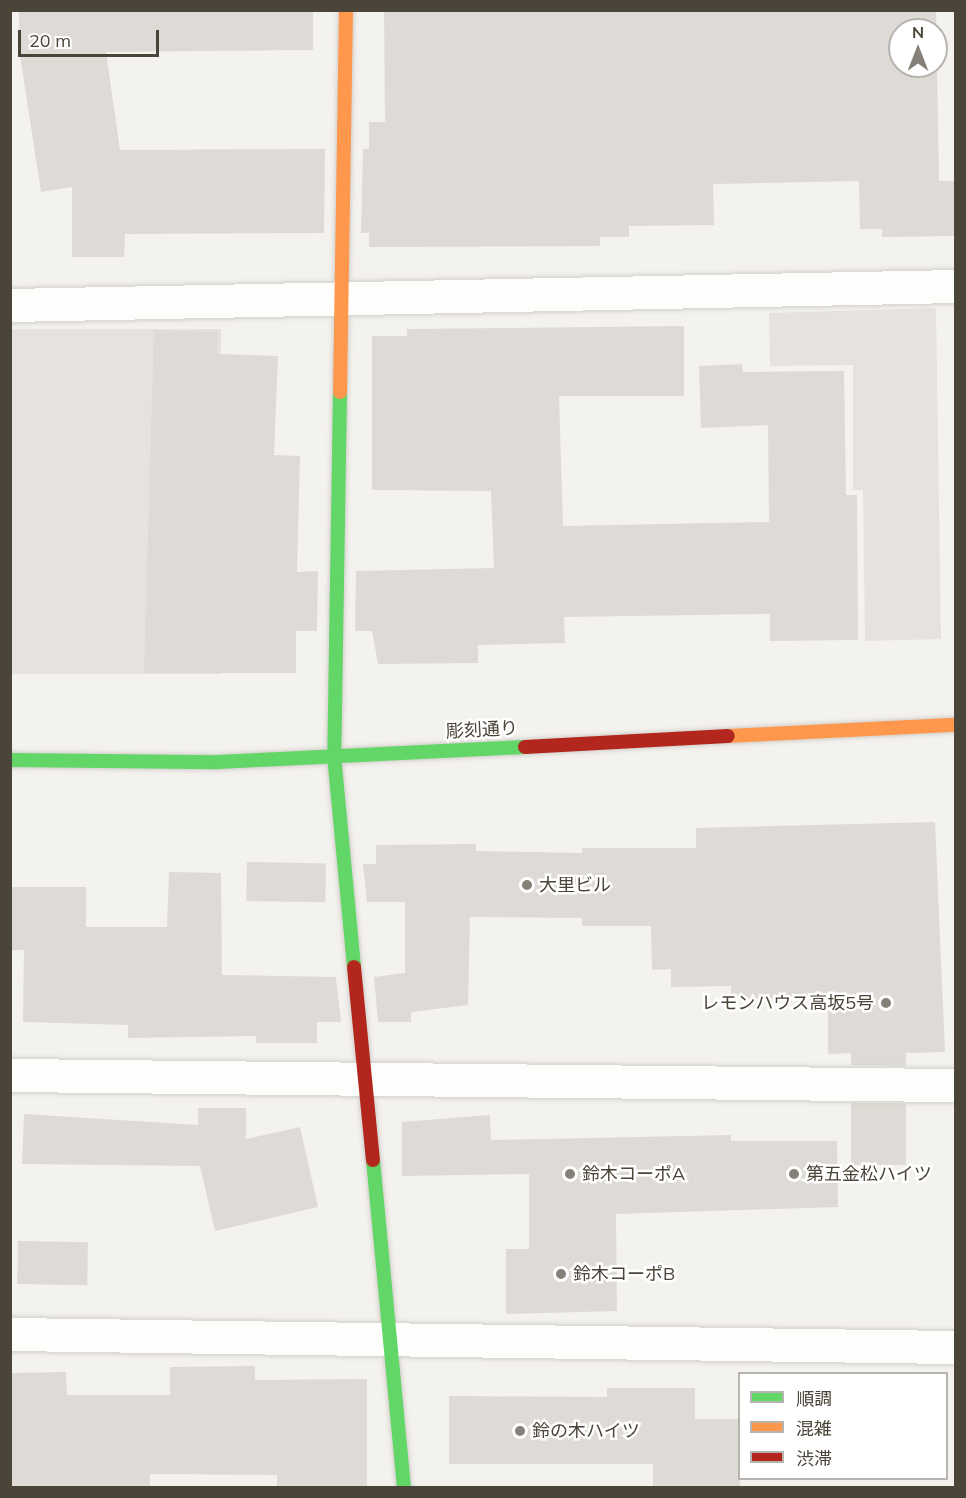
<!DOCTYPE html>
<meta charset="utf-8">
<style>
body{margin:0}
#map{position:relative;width:966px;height:1498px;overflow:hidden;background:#f4f2ee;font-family:Mulish,"Noto Sans JP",sans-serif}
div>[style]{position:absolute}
.industrial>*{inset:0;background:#e6e2de;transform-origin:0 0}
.parking>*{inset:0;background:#e6e3df}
.building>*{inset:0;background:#dedbd6;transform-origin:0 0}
.roads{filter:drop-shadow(0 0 2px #d2d0cb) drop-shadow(0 0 2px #d2d0cb)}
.street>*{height:33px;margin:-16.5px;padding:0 16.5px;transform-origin:16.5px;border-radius:16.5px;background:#fdfdfc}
.fast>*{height:14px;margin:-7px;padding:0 7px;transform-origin:7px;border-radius:7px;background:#63d668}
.slow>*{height:14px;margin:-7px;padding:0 7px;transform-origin:7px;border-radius:7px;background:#ff974d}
.jam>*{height:14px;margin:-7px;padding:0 7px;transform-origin:7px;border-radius:7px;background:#b3261e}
.dots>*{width:16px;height:16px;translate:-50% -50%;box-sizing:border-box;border:3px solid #fff;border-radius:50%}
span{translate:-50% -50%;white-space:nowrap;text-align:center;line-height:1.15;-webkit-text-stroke:5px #fff;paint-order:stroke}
.street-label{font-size:18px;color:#4b4439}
.poi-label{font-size:18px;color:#4b4439}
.left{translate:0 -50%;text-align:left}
.right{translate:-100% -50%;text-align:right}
.frame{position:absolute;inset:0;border:12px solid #4b4439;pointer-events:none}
.legend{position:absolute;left:738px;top:1372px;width:210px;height:108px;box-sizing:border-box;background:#fff;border:2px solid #b7b4b0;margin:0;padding:8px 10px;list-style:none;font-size:18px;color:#4b4439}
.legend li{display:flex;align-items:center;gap:12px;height:30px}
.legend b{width:30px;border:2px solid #b7b4b0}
.north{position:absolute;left:888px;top:18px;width:60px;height:60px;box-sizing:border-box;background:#fff;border:2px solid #b7b4b0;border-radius:50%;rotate:0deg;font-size:16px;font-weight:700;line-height:24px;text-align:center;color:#4b4439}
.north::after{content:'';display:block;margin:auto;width:21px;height:27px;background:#868178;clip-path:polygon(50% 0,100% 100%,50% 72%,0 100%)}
.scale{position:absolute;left:18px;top:30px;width:141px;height:27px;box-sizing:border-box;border:3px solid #4b4439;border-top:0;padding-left:8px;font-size:18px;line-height:21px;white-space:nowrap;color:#4b4439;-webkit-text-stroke:4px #fff;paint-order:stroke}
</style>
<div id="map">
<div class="industrial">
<div style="left:11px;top:329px;width:210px;height:345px"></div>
</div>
<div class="parking">
<div style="clip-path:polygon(936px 308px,941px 639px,865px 641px,863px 490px,853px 490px,853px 365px,770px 366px,769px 313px)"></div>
</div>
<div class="building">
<div style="clip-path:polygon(19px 10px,313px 10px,313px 50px,106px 52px,120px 150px,325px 149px,324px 233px,125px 234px,124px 257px,72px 257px,72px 187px,41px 192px,19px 49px)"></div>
<div style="clip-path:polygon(evenodd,384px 10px,936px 10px,939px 181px,956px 181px,956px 236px,882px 237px,882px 229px,860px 229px,859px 181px,713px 184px,714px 225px,629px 226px,629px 237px,600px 237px,600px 246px,369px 247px,369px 233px,361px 233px,363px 149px,369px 149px,369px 122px,385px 122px,384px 10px,900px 30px,936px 30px,936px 66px,900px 66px,900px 30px)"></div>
<div style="clip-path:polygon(684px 326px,684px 396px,559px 396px,563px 526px,769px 522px,768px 425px,701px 428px,699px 366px,742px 364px,743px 372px,844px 371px,846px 495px,857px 495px,858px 640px,770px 641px,770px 614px,564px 617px,565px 643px,478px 645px,478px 663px,378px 664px,372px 631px,355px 631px,356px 571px,494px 568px,491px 491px,372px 490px,372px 336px,407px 336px,407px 329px)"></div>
<div style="clip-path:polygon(154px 330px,218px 332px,217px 354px,278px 356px,274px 455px,300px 456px,297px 572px,318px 571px,317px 631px,296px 631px,296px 673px,144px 673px)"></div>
<div style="clip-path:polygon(935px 822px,945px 1052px,906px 1053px,906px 1066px,851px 1065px,851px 1053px,828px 1054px,828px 998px,731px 999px,731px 986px,671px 987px,671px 969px,652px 970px,651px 926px,582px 926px,582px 918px,470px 917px,468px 1005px,411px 1012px,411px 1022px,378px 1022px,374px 977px,405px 973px,405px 902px,367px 902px,363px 864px,376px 864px,376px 845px,476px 844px,476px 851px,582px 853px,582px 848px,696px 848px,696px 828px)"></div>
<div style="left:247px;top:862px;width:79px;height:39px;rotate:1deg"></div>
<div style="clip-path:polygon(169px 872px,221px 873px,222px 975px,336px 977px,341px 1022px,317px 1022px,317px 1043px,256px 1043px,256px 1036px,128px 1038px,128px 1025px,23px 1022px,24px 950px,10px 950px,10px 887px,86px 887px,86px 927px,167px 927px)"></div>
<div style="left:851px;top:1103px;width:55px;height:62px"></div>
<div style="clip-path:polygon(198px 1108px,246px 1108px,246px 1139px,300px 1127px,318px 1207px,215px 1231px,200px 1166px,22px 1164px,24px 1114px,198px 1125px)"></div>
<div style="clip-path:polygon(490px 1115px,491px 1140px,731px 1135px,731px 1141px,837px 1141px,838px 1207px,616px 1214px,617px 1311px,506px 1314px,506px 1249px,529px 1249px,529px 1174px,402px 1176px,402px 1122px)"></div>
<div style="left:18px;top:1241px;width:70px;height:43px;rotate:1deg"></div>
<div style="clip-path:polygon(255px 1366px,255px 1380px,367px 1379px,367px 1488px,277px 1488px,277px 1475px,150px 1474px,150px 1488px,10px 1488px,10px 1373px,66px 1372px,67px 1395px,170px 1395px,170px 1367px)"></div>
<div style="clip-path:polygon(607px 1388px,695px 1388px,695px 1419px,740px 1419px,740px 1488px,653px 1488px,653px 1464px,449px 1464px,449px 1396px,607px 1397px)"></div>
</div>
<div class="roads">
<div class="street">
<div style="left:10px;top:305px;width:946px;rotate:-1.15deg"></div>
<div style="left:10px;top:1075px;width:946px;rotate:0.61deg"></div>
<div style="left:10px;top:1334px;width:946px;rotate:0.79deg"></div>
</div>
<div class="fast">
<div style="left:340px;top:392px;width:363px;rotate:90.9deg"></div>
<div style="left:334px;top:755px;width:213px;rotate:84.6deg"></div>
<div style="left:10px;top:760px;width:208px;rotate:0.6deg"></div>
<div style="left:218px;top:762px;width:307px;rotate:-2.8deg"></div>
<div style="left:373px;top:1160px;width:329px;rotate:84.6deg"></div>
</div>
<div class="slow">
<div style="left:340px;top:392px;width:382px;rotate:-89.1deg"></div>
<div style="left:728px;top:736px;width:228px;rotate:-2.8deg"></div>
</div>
<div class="jam">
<div style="left:525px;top:747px;width:203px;rotate:-3.1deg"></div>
<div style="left:354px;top:967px;width:194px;rotate:84.4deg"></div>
</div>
</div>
<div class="dots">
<div style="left:527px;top:885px;background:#868178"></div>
<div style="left:886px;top:1003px;background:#868178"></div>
<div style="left:570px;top:1174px;background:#868178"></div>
<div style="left:794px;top:1174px;background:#868178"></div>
<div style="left:561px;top:1274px;background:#868178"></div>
<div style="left:520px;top:1431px;background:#868178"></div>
</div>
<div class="street-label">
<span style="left:482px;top:730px;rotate:-3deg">彫刻通り</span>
</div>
<div class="poi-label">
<span class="left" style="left:539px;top:885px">大里ビル</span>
<span class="right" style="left:874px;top:1003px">レモンハウス高坂5号</span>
<span class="left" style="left:582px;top:1174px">鈴木コーポA</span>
<span class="left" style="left:806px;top:1174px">第五金松ハイツ</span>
<span class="left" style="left:573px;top:1274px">鈴木コーポB</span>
<span class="left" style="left:532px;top:1431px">鈴の木ハイツ</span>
</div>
<div class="frame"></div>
<ul class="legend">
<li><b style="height:8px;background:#63d668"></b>順調</li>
<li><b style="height:8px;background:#ff974d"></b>混雑</li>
<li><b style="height:8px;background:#b3261e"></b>渋滞</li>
</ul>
<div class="north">N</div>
<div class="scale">20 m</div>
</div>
